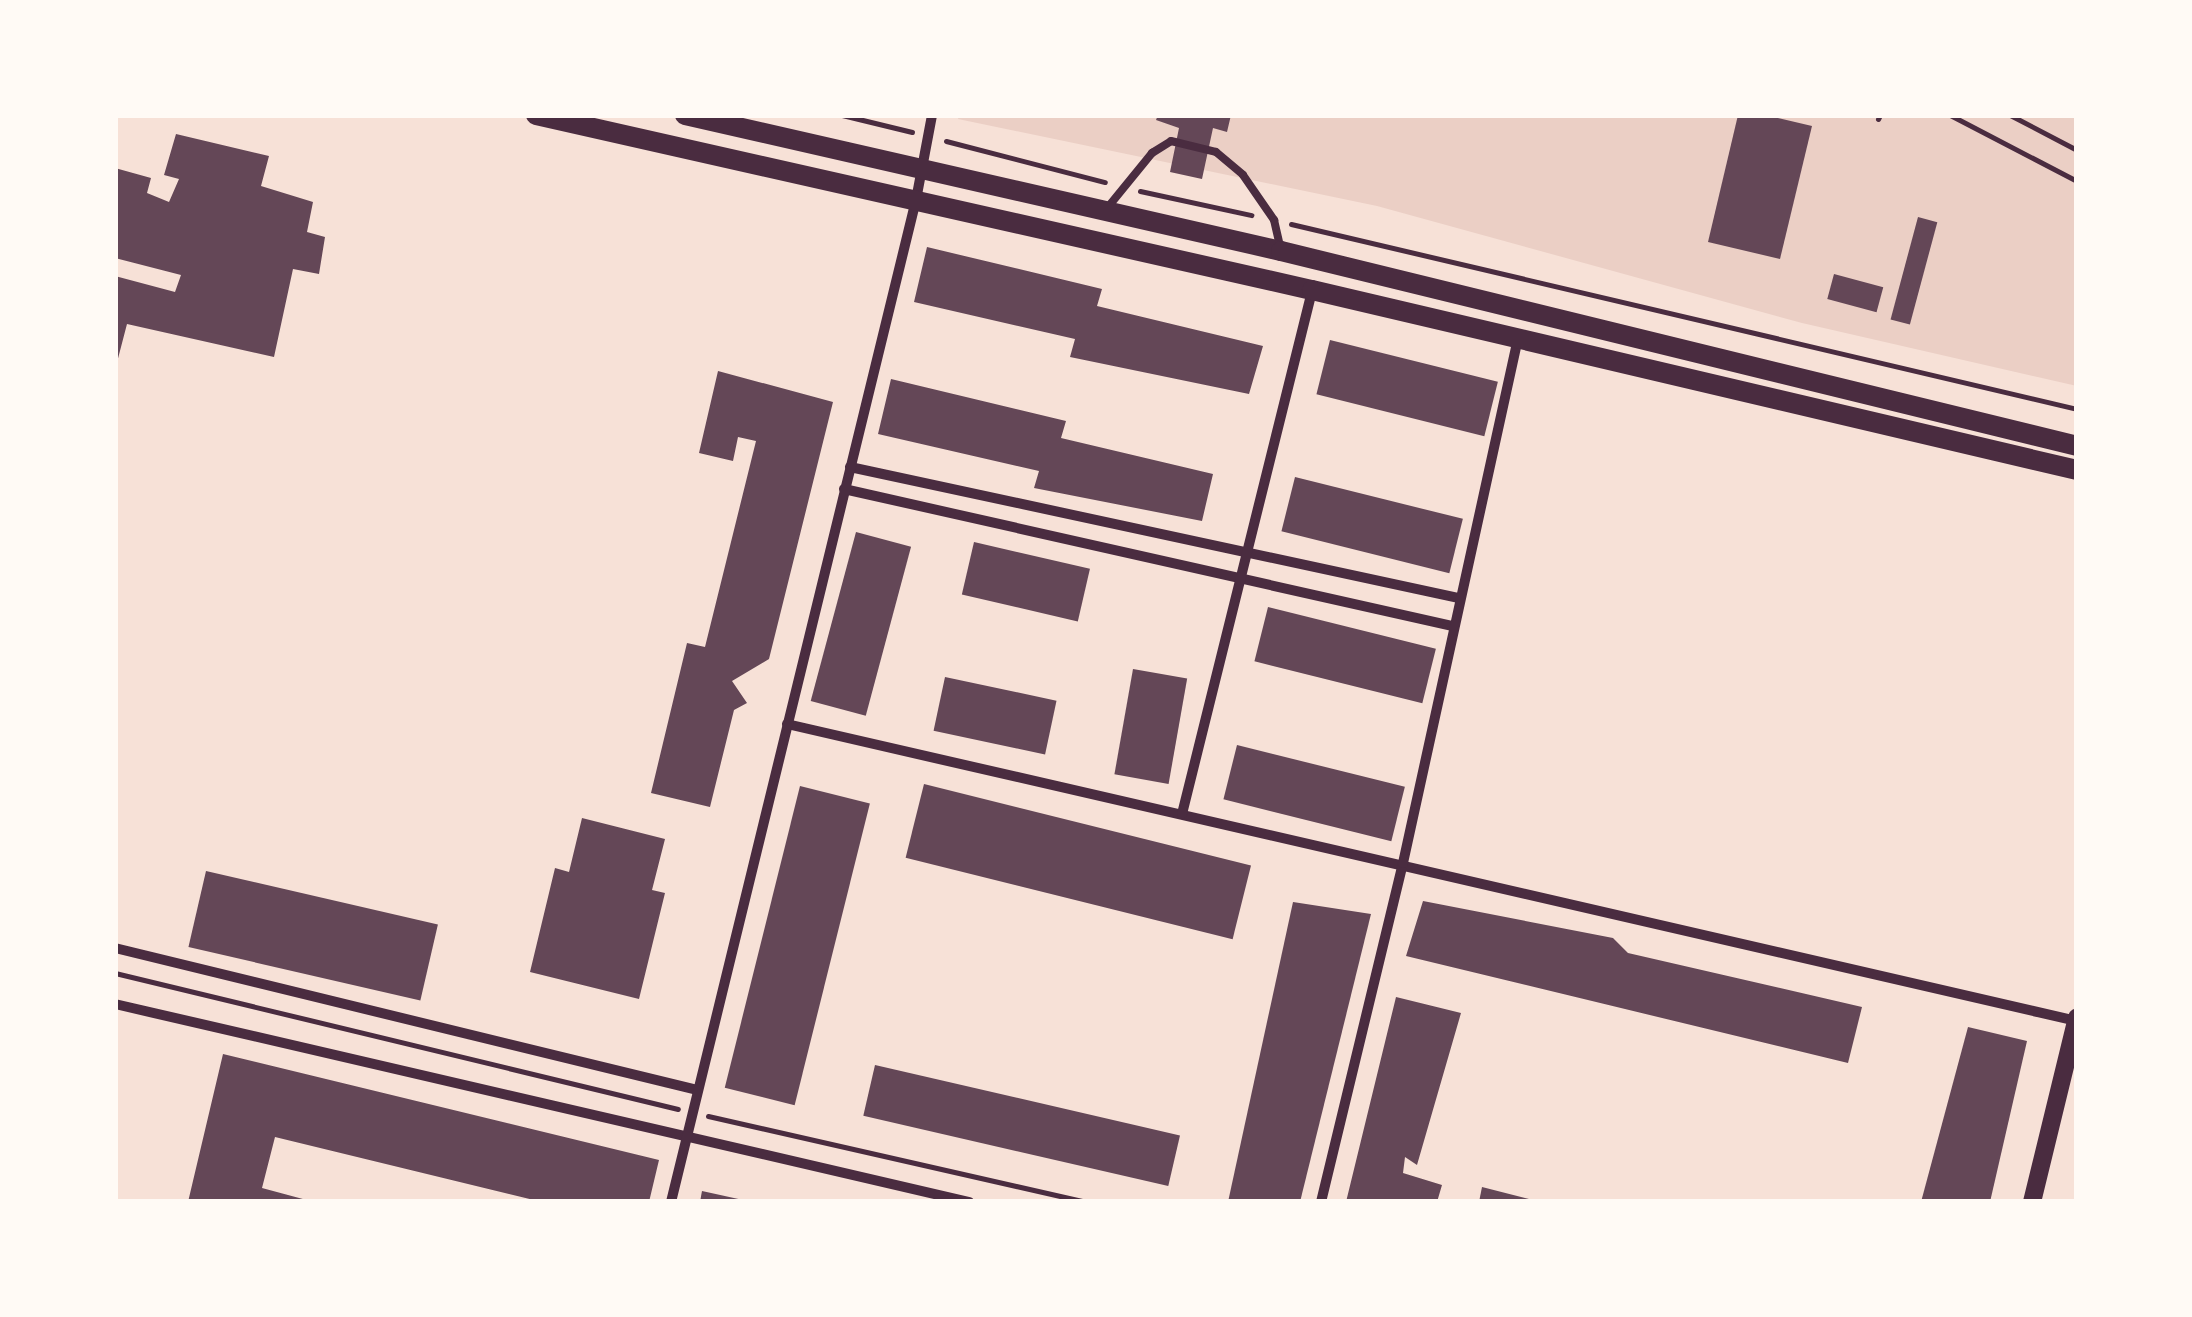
<!DOCTYPE html>
<style>
body{margin:0}
#map{position:relative;width:2192px;height:1317px;overflow:hidden;background:#f7e1d7;font-family:"Asap Condensed",sans-serif}
div>[style]{position:absolute}
.green>*{inset:0;background:#ebcfc5}
.building>*{inset:0;background:#644757;transform-origin:0 0}
.path>*{height:5px;margin:-2.5px;padding:0 2.5px;transform-origin:2.5px;border-radius:2.5px;background:#4a2c40}
.service>*{height:8px;margin:-4px;padding:0 4px;transform-origin:4px;border-radius:4px;background:#4a2c40}
.minor>*{height:10px;margin:-5px;padding:0 5px;transform-origin:5px;border-radius:5px;background:#4a2c40}
.tertiary>*{height:18px;margin:-9px;padding:0 9px;transform-origin:9px;border-radius:9px;background:#4a2c40}
.secondary>*{height:20px;margin:-10px;padding:0 10px;transform-origin:10px;border-radius:10px;background:#4a2c40}
span{translate:-50% -50%;white-space:nowrap;text-align:center;line-height:1.15;-webkit-text-stroke:9px #fffaf5;paint-order:stroke}
.frame{position:absolute;inset:0;border:118px solid #fffaf5;pointer-events:none}
</style>
<div id="map">
<div class="green">
<div style="clip-path:polygon(959px 115px,2077px 115px,2077px 386px,1802px 323px,1377px 206px,958px 119px)"></div>
</div>
<div class="building">
<div style="clip-path:polygon(1158px 115px,1231px 115px,1227px 132px,1213px 128px,1202px 179px,1170px 172px,1179px 128px,1156px 120px)"></div>
<div style="clip-path:polygon(1738px 115px,1765px 115px,1812px 126px,1780px 259px,1708px 242px)"></div>
<div style="clip-path:polygon(176px 134px,269px 156px,261px 186px,313px 202px,307px 232px,325px 237px,319px 274px,293px 269px,274px 357px,127px 324px,115px 370px,115px 276px,175px 292px,181px 275px,115px 258px,115px 168px,151px 178px,147px 193px,169px 202px,179px 179px,164px 175px)"></div>
<div style="left:1918px;top:217px;width:20px;height:106px;rotate:15deg"></div>
<div style="clip-path:polygon(927px 247px,1102px 289px,1097px 306px,1263px 346px,1249px 394px,1070px 357px,1075px 339px,914px 302px)"></div>
<div style="left:1834px;top:274px;width:51px;height:26px;rotate:15deg"></div>
<div style="left:1330px;top:340px;width:173px;height:56px;rotate:14deg"></div>
<div style="clip-path:polygon(718px 371px,833px 402px,769px 659px,732px 681px,747px 703px,734px 710px,710px 807px,651px 793px,687px 643px,705px 647px,756px 441px,738px 437px,733px 461px,699px 453px)"></div>
<div style="clip-path:polygon(891px 379px,1066px 421px,1061px 438px,1213px 474px,1202px 521px,1034px 488px,1039px 471px,878px 434px)"></div>
<div style="left:1295px;top:477px;width:173px;height:56px;rotate:14deg"></div>
<div style="left:856px;top:532px;width:57px;height:175px;rotate:15deg"></div>
<div style="left:974px;top:542px;width:119px;height:54px;rotate:13deg"></div>
<div style="left:1268px;top:607px;width:173px;height:56px;rotate:14deg"></div>
<div style="left:1133px;top:669px;width:55px;height:107px;rotate:10deg"></div>
<div style="left:945px;top:677px;width:114px;height:55px;rotate:12deg"></div>
<div style="left:1237px;top:745px;width:173px;height:56px;rotate:14deg"></div>
<div style="left:924px;top:784px;width:337px;height:76px;rotate:14deg"></div>
<div style="left:800px;top:786px;width:72px;height:311px;rotate:14deg"></div>
<div style="clip-path:polygon(582px 818px,665px 839px,652px 890px,665px 893px,639px 999px,530px 972px,555px 868px,569px 872px)"></div>
<div style="left:206px;top:871px;width:238px;height:78px;rotate:13deg"></div>
<div style="clip-path:polygon(1423px 901px,1613px 938px,1628px 953px,1862px 1007px,1848px 1063px,1406px 956px)"></div>
<div style="clip-path:polygon(1293px 902px,1371px 914px,1300px 1202px,1228px 1202px)"></div>
<div style="clip-path:polygon(1396px 997px,1461px 1013px,1417px 1165px,1405px 1157px,1403px 1173px,1442px 1185px,1437px 1202px,1346px 1202px)"></div>
<div style="clip-path:polygon(1968px 1027px,2027px 1041px,1990px 1202px,1921px 1202px)"></div>
<div style="clip-path:polygon(223px 1054px,659px 1160px,649px 1202px,542px 1202px,275px 1137px,262px 1188px,314px 1202px,188px 1202px)"></div>
<div style="left:875px;top:1065px;width:313px;height:52px;rotate:13deg"></div>
<div style="clip-path:polygon(1482px 1187px,1537px 1201px,1537px 1202px,1479px 1202px)"></div>
<div style="clip-path:polygon(702px 1191px,743px 1200px,743px 1202px,700px 1202px)"></div>
</div>
<div class="path">
<div style="left:842px;top:115px;width:72px;rotate:13.7deg"></div>
<div style="left:1950px;top:115px;width:143px;rotate:27.5deg"></div>
<div style="left:2010px;top:115px;width:76px;rotate:27.6deg"></div>
<div style="left:1878px;top:119px;width:4px;rotate:-63deg"></div>
<div style="left:946px;top:141px;width:164px;rotate:14.5deg"></div>
<div style="left:1140px;top:191px;width:114px;rotate:12.2deg"></div>
<div style="left:1291px;top:224px;width:807px;rotate:13.24deg"></div>
<div style="left:115px;top:973px;width:579px;rotate:13.58deg"></div>
<div style="left:708px;top:1116px;width:388px;rotate:12.8deg"></div>
</div>
<div class="service">
<div style="left:1108px;top:207px;width:70px;rotate:-50.8deg"></div>
<div style="left:1152px;top:153px;width:22px;rotate:-32deg"></div>
<div style="left:1171px;top:141px;width:46px;rotate:13.7deg"></div>
<div style="left:1216px;top:152px;width:35px;rotate:40deg"></div>
<div style="left:1243px;top:175px;width:55px;rotate:55.4deg"></div>
<div style="left:1274px;top:220px;width:28px;rotate:77deg"></div>
</div>
<div class="minor">
<div style="left:850px;top:467px;width:623px;rotate:12.14deg"></div>
<div style="left:844px;top:489px;width:623px;rotate:12.7deg"></div>
<div style="left:787px;top:724px;width:1324px;rotate:12.97deg"></div>
<div style="left:1182px;top:814px;width:539px;rotate:-76.04deg"></div>
<div style="left:115px;top:948px;width:599px;rotate:13.71deg"></div>
<div style="left:115px;top:1004px;width:877px;rotate:13.05deg"></div>
<div style="left:671px;top:1202px;width:1032px;rotate:-76.26deg"></div>
<div style="left:916px;top:200px;width:86px;rotate:-79.3deg"></div>
<div style="left:1321px;top:1202px;width:349px;rotate:-76.4deg"></div>
<div style="left:1403px;top:863px;width:537px;rotate:-77.64deg"></div>
</div>
<div class="tertiary">
<div style="left:2032px;top:1202px;width:190px;rotate:-76.3deg"></div>
</div>
<div class="secondary">
<div style="left:536px;top:115px;width:795px;rotate:12.71deg"></div>
<div style="left:1312px;top:290px;width:786px;rotate:13.24deg"></div>
<div style="left:685px;top:115px;width:611px;rotate:12.85deg"></div>
<div style="left:1281px;top:251px;width:820px;rotate:13.76deg"></div>
</div>
<div class="frame"></div>
</div>
